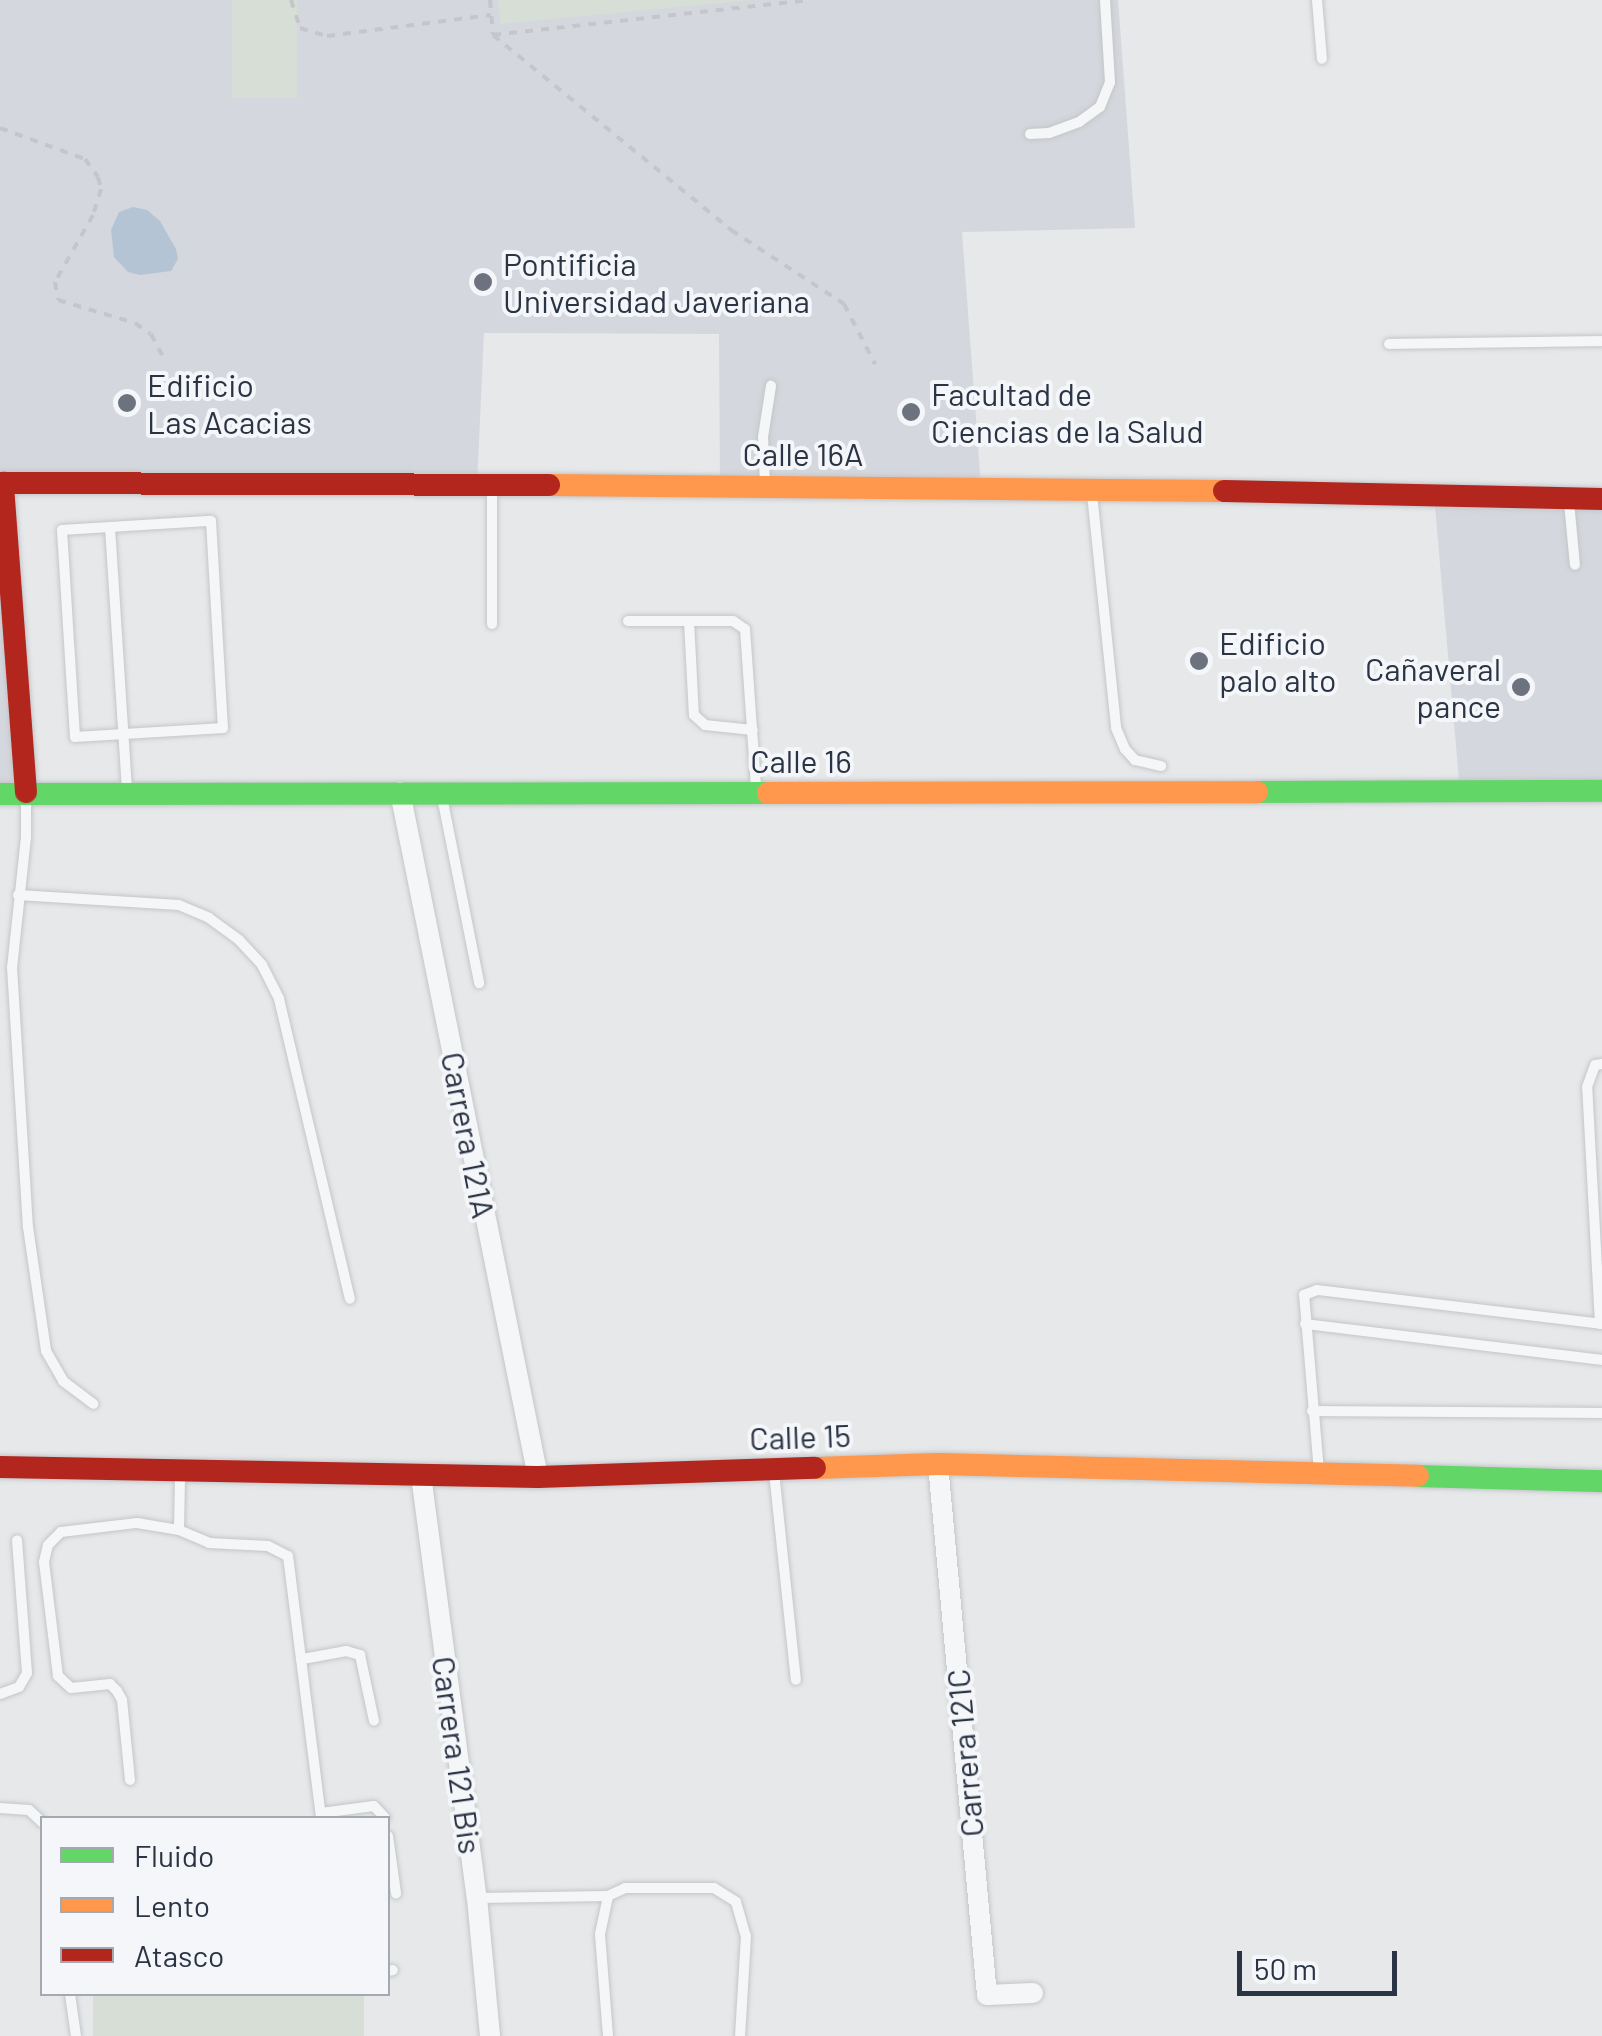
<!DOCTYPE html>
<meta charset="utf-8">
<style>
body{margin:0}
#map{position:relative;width:1602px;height:2036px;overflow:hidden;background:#e6e8ea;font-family:Barlow,sans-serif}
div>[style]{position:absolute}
.built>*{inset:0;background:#d4d7dd}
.green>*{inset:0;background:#d6ded6;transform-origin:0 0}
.water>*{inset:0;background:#b4c4d5}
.path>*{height:4px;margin-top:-2px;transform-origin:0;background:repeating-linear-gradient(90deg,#c5c6ca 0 8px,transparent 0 16px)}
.roads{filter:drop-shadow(0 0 2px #c4c6c8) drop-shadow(0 0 2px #c4c6c8)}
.lane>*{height:10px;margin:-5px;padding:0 5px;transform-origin:5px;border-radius:5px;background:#f5f6f7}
.street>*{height:20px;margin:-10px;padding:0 10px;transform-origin:10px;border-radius:10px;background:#f5f6f7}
.fast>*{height:22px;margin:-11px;padding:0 11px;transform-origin:11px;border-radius:11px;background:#63d668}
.slow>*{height:22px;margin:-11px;padding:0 11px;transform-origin:11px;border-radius:11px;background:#ff974d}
.jam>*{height:22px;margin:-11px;padding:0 11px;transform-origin:11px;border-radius:11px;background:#b3261e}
.dots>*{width:28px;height:28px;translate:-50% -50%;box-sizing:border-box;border:5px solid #f4f6f9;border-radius:50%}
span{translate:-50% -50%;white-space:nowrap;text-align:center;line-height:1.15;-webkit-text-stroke:8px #f4f6f9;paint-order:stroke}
.poi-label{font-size:32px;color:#2b3445}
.left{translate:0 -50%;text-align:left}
.right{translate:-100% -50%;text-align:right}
.street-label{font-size:32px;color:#2b3445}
.legend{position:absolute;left:40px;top:1816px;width:350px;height:180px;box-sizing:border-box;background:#f4f6f9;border:2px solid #a4a8b1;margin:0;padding:12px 18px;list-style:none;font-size:30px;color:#2b3445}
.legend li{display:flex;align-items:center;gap:20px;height:50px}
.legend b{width:50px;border:2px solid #a4a8b1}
.scale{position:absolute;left:1237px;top:1951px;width:160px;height:45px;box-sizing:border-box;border:5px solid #2b3445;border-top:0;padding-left:12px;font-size:30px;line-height:35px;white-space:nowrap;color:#2b3445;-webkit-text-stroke:8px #f4f6f9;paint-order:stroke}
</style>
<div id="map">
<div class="built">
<div style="clip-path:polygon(0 0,1118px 0,1135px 228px,962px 232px,981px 486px,720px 485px,719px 334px,484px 333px,477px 484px,4px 484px,26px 792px,0 794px)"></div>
<div style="clip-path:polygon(1434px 496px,1602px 499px,1602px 791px,1460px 791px)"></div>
</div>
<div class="green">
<div style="left:232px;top:0;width:65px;height:98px"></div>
<div style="clip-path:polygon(498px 0,754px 0,500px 24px)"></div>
<div style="left:93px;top:1994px;width:271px;height:42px"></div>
</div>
<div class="water">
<div style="clip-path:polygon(133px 207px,147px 210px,160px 221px,176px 249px,178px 259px,171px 271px,140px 275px,128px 272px,114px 257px,111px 230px,119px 212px)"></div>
</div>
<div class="path">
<div style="left:291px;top:0;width:29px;rotate:72deg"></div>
<div style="left:300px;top:28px;width:28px;rotate:17deg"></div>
<div style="left:327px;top:36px;width:165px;rotate:-7.3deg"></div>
<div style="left:490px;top:0;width:35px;rotate:85deg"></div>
<div style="left:493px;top:35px;width:308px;rotate:39.3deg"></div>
<div style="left:731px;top:230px;width:135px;rotate:33.2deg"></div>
<div style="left:844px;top:304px;width:68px;rotate:62.7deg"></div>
<div style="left:493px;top:35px;width:317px;rotate:-6.3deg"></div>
<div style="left:0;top:128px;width:90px;rotate:20deg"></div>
<div style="left:85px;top:159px;width:22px;rotate:54deg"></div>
<div style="left:98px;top:177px;width:12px;rotate:76deg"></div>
<div style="left:101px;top:189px;width:27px;rotate:107deg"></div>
<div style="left:93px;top:215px;width:77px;rotate:119.6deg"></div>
<div style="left:55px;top:282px;width:18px;rotate:81deg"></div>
<div style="left:58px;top:300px;width:80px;rotate:16.6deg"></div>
<div style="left:135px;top:323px;width:19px;rotate:35deg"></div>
<div style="left:151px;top:334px;width:24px;rotate:62deg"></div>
</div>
<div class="roads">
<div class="lane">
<div style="left:1317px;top:0;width:59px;rotate:85.2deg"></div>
<div style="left:1030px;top:134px;width:19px;rotate:-3deg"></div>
<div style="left:1049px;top:133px;width:32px;rotate:-20deg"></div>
<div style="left:1079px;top:122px;width:26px;rotate:-36deg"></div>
<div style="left:1100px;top:107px;width:27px;rotate:-68deg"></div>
<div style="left:1110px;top:82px;width:82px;rotate:-93.5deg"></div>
<div style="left:1389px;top:344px;width:213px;rotate:-0.8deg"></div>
<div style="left:765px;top:484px;width:47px;rotate:-92.4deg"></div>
<div style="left:763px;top:437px;width:52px;rotate:-81.1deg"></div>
<div style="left:492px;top:486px;width:138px;rotate:90deg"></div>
<div style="left:1092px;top:494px;width:235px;rotate:84.1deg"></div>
<div style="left:1116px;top:728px;width:23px;rotate:67deg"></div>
<div style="left:1125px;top:749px;width:15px;rotate:48deg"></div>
<div style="left:1135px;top:760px;width:27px;rotate:13deg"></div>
<div style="left:1569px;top:502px;width:63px;rotate:84.6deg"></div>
<div style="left:211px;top:521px;width:207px;rotate:86.7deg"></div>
<div style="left:223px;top:728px;width:148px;rotate:176.5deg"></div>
<div style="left:75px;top:737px;width:207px;rotate:-93.6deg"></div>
<div style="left:62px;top:530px;width:149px;rotate:-3.5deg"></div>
<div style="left:110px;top:527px;width:265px;rotate:86.3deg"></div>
<div style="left:628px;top:621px;width:105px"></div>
<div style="left:733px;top:621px;width:14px;rotate:34deg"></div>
<div style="left:745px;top:629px;width:159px;rotate:86deg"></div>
<div style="left:689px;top:621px;width:94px;rotate:87deg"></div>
<div style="left:694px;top:715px;width:15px;rotate:42deg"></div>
<div style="left:705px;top:725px;width:48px;rotate:5.9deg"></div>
<div style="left:26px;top:797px;width:40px;rotate:90deg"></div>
<div style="left:26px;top:837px;width:131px;rotate:96.1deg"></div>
<div style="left:12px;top:967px;width:260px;rotate:86.5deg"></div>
<div style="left:28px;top:1227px;width:125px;rotate:81.7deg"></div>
<div style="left:46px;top:1351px;width:34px;rotate:60deg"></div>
<div style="left:63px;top:1381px;width:38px;rotate:37deg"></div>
<div style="left:442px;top:797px;width:190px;rotate:78.7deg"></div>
<div style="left:18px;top:895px;width:161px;rotate:3.6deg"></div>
<div style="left:179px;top:905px;width:33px;rotate:23deg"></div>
<div style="left:209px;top:918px;width:37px;rotate:36deg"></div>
<div style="left:239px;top:940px;width:34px;rotate:47deg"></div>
<div style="left:262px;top:965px;width:38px;rotate:63deg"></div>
<div style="left:279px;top:999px;width:308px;rotate:76.7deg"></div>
<div style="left:1305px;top:1324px;width:299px;rotate:6.9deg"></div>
<div style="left:1600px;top:1324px;width:237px;rotate:-93.1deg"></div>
<div style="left:1587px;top:1087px;width:23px;rotate:-70deg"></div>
<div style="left:1595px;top:1065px;width:7px;rotate:-8deg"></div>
<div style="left:1312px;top:1411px;width:290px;rotate:0.4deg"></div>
<div style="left:774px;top:1472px;width:209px;rotate:84deg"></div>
<div style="left:1319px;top:1472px;width:178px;rotate:-94.8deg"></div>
<div style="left:1304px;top:1295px;width:14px;rotate:-21deg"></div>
<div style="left:1317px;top:1290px;width:287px;rotate:6.8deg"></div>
<div style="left:179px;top:1530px;width:54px;rotate:-88.9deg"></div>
<div style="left:303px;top:1659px;width:44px;rotate:-10.5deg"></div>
<div style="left:346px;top:1651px;width:15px;rotate:16deg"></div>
<div style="left:360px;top:1655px;width:67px;rotate:78deg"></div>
<div style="left:0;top:1694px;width:20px;rotate:-20deg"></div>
<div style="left:19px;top:1687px;width:16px;rotate:-60deg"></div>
<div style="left:27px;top:1673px;width:133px;rotate:-94.3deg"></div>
<div style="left:130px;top:1780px;width:80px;rotate:-95.7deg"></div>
<div style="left:122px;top:1700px;width:10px;rotate:-119deg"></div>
<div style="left:117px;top:1691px;width:10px;rotate:-135deg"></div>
<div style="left:110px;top:1684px;width:39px;rotate:174deg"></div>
<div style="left:71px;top:1688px;width:18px;rotate:-137deg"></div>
<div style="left:58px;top:1676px;width:115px;rotate:-97deg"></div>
<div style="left:44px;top:1562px;width:17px;rotate:-77deg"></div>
<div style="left:48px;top:1545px;width:18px;rotate:-45deg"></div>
<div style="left:61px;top:1532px;width:77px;rotate:-6.8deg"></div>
<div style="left:137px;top:1523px;width:43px;rotate:9.5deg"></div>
<div style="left:179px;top:1530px;width:33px;rotate:23deg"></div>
<div style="left:209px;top:1543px;width:59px;rotate:2.9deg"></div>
<div style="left:268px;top:1546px;width:22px;rotate:27deg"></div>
<div style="left:288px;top:1556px;width:264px;rotate:82.8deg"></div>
<div style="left:0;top:1808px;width:29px;rotate:4deg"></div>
<div style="left:29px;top:1810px;width:18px;rotate:43deg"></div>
<div style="left:321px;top:1813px;width:53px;rotate:-7.5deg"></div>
<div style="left:374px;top:1806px;width:16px;rotate:47deg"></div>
<div style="left:388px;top:1836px;width:58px;rotate:82deg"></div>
<div style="left:477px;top:1898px;width:131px;rotate:-0.9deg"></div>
<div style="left:608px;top:1896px;width:19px;rotate:-25deg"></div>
<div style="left:625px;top:1888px;width:89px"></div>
<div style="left:714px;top:1888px;width:26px;rotate:32deg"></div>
<div style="left:736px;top:1902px;width:35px;rotate:74deg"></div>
<div style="left:746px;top:1936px;width:100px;rotate:93.4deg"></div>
<div style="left:388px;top:1971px;width:5px;rotate:-11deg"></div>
<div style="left:70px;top:1994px;width:42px;rotate:81.9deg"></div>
<div style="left:608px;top:2036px;width:102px;rotate:-94.5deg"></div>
<div style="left:600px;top:1934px;width:39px;rotate:-78deg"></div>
</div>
<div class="street">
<div style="left:400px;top:792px;width:699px;rotate:78.61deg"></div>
<div style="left:938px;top:1464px;width:533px;rotate:84.73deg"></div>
<div style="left:987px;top:1995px;width:46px;rotate:-2.5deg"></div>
<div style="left:421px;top:1475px;width:427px;rotate:82.5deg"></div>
<div style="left:477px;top:1898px;width:139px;rotate:84.6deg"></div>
</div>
<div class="fast">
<div style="left:1257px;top:792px;width:345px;rotate:-0.2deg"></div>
<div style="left:0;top:794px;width:768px;rotate:-0.07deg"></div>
<div style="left:1418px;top:1476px;width:184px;rotate:1.6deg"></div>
</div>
<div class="slow">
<div style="left:549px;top:485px;width:675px;rotate:0.51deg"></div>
<div style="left:768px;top:793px;width:489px;rotate:-0.1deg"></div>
<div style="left:815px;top:1468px;width:123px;rotate:-1.9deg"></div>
<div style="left:938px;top:1464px;width:480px;rotate:1.4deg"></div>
</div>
<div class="jam">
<div style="left:1224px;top:491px;width:378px;rotate:1.2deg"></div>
<div style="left:26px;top:792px;width:310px;rotate:-94.3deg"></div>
<div style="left:3px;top:483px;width:546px;rotate:0.21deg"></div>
<div style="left:0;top:1467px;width:538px;rotate:1.06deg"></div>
<div style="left:538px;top:1477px;width:277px;rotate:-1.9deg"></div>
</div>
</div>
<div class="dots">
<div style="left:483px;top:282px;background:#6c737f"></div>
<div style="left:127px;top:403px;background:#6c737f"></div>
<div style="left:911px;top:412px;background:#6c737f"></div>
<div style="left:1199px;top:661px;background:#6c737f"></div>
<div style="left:1521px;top:687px;background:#6c737f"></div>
</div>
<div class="poi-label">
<span class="left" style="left:503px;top:282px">Pontificia<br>Universidad Javeriana</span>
<span class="left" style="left:147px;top:403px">Edificio<br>Las Acacias</span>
<span class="left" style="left:931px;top:412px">Facultad de<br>Ciencias de la Salud</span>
<span class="left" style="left:1219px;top:661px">Edificio<br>palo alto</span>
<span class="right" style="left:1501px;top:687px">Cañaveral<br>pance</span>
</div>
<div class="street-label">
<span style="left:803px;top:453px">Calle 16A</span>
<span style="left:801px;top:760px">Calle 16</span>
<span style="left:469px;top:1135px;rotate:79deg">Carrera 121A</span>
<span style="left:800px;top:1436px;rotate:-2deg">Calle 15</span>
<span style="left:964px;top:1753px;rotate:-95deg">Carrera 121C</span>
<span style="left:458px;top:1755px;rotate:82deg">Carrera 121 Bis</span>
</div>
<ul class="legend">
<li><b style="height:12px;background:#63d668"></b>Fluido</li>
<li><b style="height:12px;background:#ff974d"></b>Lento</li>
<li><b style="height:12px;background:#b3261e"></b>Atasco</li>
</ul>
<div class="scale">50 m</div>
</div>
